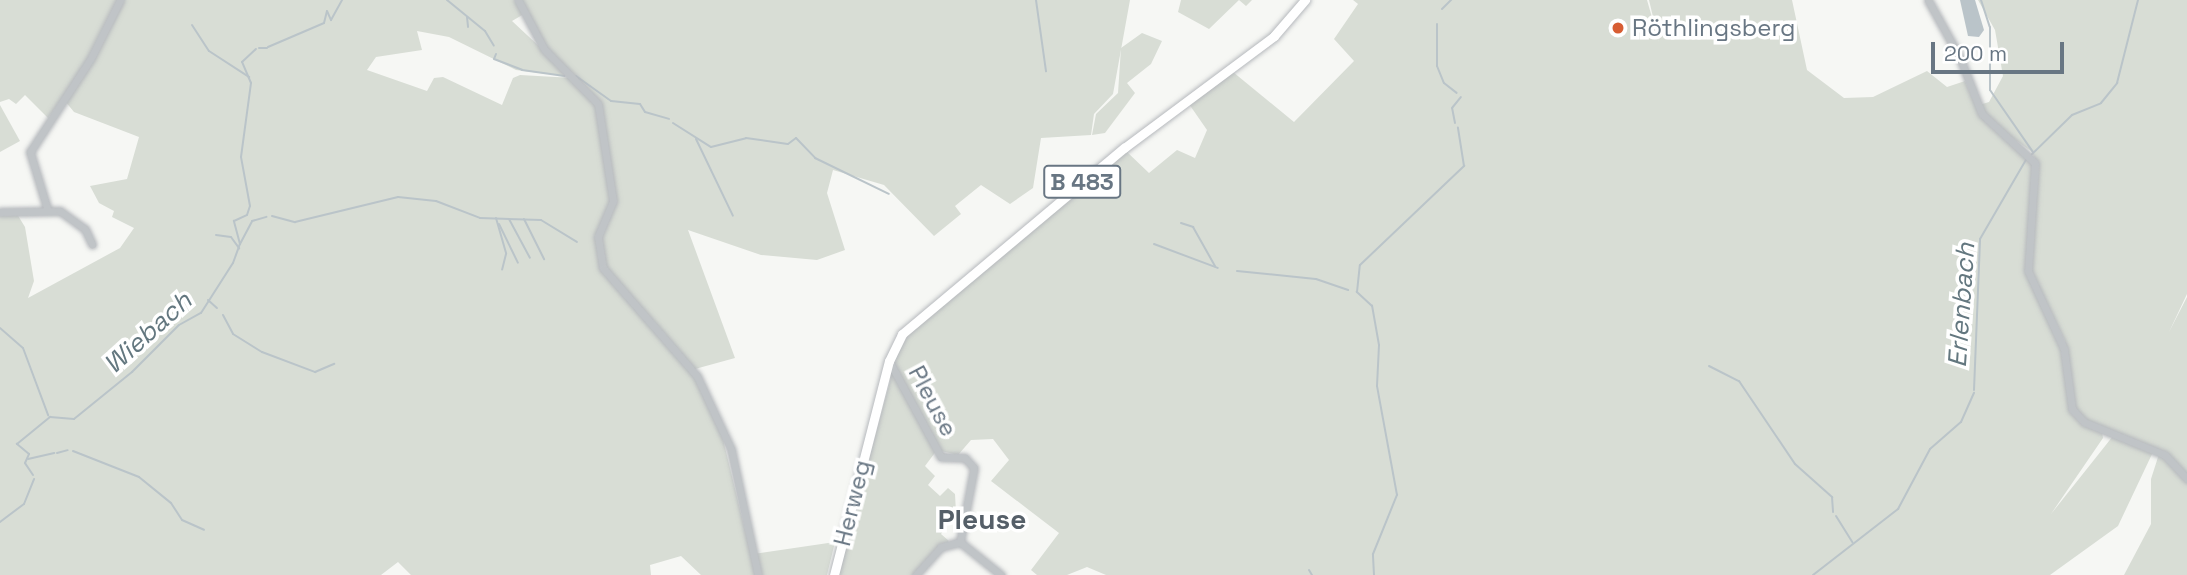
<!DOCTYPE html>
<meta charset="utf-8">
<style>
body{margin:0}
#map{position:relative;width:2187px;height:575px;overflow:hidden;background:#f6f7f4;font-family:"Space Grotesk",sans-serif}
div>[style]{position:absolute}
.green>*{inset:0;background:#d8ddd5}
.water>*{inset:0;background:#bac4c9}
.stream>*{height:2px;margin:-1px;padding:0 1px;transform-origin:1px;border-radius:1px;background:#bac4c9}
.roads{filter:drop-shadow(0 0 2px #b6b9bd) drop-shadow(0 0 2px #b6b9bd)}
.minor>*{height:7px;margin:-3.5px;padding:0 3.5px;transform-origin:3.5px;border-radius:3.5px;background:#c0c4c7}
.major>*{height:9px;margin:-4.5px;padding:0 4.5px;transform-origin:4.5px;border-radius:4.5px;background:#fff}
.dots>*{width:19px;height:19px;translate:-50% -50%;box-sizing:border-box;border:4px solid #fff;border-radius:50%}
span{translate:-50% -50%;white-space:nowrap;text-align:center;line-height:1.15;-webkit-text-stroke:7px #fff;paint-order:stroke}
.shield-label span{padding:2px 5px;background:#fff;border:2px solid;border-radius:5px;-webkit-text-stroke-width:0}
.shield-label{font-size:23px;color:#687683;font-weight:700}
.poi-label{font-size:24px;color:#687683}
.left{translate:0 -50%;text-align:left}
.street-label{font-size:24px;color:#687683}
.water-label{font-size:26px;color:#63777f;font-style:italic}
.quarter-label{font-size:28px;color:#555f68;font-weight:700}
.scale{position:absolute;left:1931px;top:42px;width:133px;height:32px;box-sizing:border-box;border:4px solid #687683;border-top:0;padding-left:9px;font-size:21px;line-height:24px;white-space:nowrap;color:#687683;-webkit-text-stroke:5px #fff;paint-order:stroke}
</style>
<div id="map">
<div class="green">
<div style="clip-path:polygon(0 0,120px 0,91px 58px,48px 118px,25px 95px,16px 104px,9px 99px,0 102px)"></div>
<div style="clip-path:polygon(121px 0,518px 0,524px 14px,512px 21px,572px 77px,516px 70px,449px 37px,417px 31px,422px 50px,376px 57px,367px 70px,427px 91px,434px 78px,443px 77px,502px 105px,513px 78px,520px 75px,573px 78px,597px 105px,603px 122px,612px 202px,599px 232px,598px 237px,599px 247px,614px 199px,603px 114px,591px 92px,544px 49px,519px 0,1130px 0,1113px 94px,1094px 114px,1091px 135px,1041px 138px,1033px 188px,1010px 204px,981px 185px,955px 206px,961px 214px,934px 236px,884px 185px,833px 170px,827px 193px,845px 250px,817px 260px,761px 255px,688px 230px,735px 358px,695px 369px,653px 320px,646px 323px,652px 323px,693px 369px,720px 427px,756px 575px,701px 575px,681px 556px,650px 565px,651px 575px,411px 575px,398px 562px,381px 575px,0 575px,0 212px,17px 214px,25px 227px,34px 281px,28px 298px,120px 248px,134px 228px,112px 217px,114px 211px,99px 203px,90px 186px,127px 179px,139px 137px,74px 112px,65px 101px)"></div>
<div style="clip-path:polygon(1181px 0,1252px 0,1246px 6px,1239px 0,1209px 29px,1178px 12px)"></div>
<div style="clip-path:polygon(1353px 0,1647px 0,1659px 42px,1649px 0,1792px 0,1807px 70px,1844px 98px,1873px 97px,1927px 71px,1947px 87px,1965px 81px,1980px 116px,2033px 163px,2026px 269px,2061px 350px,2070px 410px,2102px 431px,2103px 438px,2051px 514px,2113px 436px,2153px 452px,2118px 526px,2050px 575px,1106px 575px,1087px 567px,1067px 575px,1037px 575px,1031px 570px,1059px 533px,991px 481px,1009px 460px,993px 439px,971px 440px,958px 455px,937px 450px,925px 466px,935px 476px,928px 485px,940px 496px,948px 488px,955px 494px,956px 512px,941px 534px,949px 541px,915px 575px,838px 575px,901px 340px,1126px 151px,1149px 173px,1177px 150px,1195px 158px,1207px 130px,1189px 104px,1233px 72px,1294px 122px,1354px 61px,1334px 39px,1358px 4px)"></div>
<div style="clip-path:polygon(1978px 0,2187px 0,2187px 294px,2169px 332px,2187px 297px,2187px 475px,2168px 455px,2086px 420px,2075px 408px,2065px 341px,2030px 269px,2039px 166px,2031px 151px,1997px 127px,1979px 105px,1989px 102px,2003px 76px,1995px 30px)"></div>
<div style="clip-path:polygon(1142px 33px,1162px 41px,1151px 64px,1127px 83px,1135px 93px,1105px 133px,1092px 135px,1096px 114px,1118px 93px,1121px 48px)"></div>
<div style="clip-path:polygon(0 105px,20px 141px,0 152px)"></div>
<div style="clip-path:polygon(2159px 454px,2187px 482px,2187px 575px,2124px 575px,2151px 524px,2151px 479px)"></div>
<div style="clip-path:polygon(835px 542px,827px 575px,759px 575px,753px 554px)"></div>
</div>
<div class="water">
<div style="clip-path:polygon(1960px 0,1975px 0,1984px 30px,1979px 37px,1968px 36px)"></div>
</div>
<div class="stream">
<div style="left:447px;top:0;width:49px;rotate:39.2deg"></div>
<div style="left:485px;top:31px;width:17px;rotate:59deg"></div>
<div style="left:1036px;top:0;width:72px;rotate:82deg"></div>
<div style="left:1981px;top:0;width:28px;rotate:72deg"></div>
<div style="left:1990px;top:27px;width:63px;rotate:90deg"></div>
<div style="left:1990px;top:90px;width:75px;rotate:55.3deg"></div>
<div style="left:1442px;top:9px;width:13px;rotate:-45deg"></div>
<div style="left:467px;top:17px;width:10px;rotate:84deg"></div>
<div style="left:1437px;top:24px;width:42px;rotate:90deg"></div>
<div style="left:1437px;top:66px;width:18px;rotate:68deg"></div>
<div style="left:1444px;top:83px;width:16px;rotate:38deg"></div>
<div style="left:192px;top:25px;width:31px;rotate:57deg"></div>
<div style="left:209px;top:51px;width:48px;rotate:33deg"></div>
<div style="left:268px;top:47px;width:61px;rotate:-23.2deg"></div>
<div style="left:324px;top:23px;width:12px;rotate:-76deg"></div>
<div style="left:327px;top:11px;width:10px;rotate:66deg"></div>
<div style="left:331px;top:20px;width:23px;rotate:-61deg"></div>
<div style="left:259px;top:48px;width:8px"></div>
<div style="left:496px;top:54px;width:5px;rotate:112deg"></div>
<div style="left:494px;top:59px;width:30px;rotate:21deg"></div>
<div style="left:522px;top:70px;width:43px;rotate:7.9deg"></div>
<div style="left:576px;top:76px;width:43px;rotate:35.5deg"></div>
<div style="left:611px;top:101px;width:29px;rotate:6deg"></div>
<div style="left:640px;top:104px;width:9px;rotate:58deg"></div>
<div style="left:645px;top:112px;width:25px;rotate:16deg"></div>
<div style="left:673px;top:123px;width:45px;rotate:32.3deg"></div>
<div style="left:711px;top:147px;width:36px;rotate:-14deg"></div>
<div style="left:746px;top:138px;width:42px;rotate:8.1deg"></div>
<div style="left:788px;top:144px;width:10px;rotate:-37deg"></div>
<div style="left:796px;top:138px;width:28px;rotate:46deg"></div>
<div style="left:815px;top:158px;width:82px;rotate:25.9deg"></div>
<div style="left:1455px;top:123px;width:15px;rotate:-101deg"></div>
<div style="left:1452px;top:108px;width:14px;rotate:-51deg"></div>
<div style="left:696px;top:139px;width:85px;rotate:64.3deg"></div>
<div style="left:2031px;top:155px;width:57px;rotate:-44.3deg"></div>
<div style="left:2072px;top:115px;width:31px;rotate:-22deg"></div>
<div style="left:2101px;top:103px;width:26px;rotate:-51deg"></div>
<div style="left:2117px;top:83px;width:86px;rotate:-75.8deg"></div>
<div style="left:272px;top:216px;width:24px;rotate:15deg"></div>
<div style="left:295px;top:222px;width:106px;rotate:-13.6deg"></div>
<div style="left:398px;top:197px;width:38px;rotate:6deg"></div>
<div style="left:436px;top:201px;width:47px;rotate:21.1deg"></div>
<div style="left:480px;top:218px;width:61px;rotate:1.9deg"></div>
<div style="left:541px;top:220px;width:42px;rotate:31.4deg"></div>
<div style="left:496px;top:218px;width:37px;rotate:74deg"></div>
<div style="left:506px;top:254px;width:16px;rotate:104deg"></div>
<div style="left:509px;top:219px;width:44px;rotate:61.7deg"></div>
<div style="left:524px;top:219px;width:45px;rotate:63.4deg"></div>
<div style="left:1181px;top:223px;width:13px;rotate:18deg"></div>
<div style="left:1193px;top:227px;width:45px;rotate:60.6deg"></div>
<div style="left:499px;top:224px;width:43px;rotate:64deg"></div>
<div style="left:216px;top:235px;width:15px;rotate:8deg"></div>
<div style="left:231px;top:237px;width:14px;rotate:54deg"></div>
<div style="left:240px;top:244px;width:26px;rotate:-62deg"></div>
<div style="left:252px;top:221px;width:15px;rotate:-16deg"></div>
<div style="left:1154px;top:244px;width:68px;rotate:20.6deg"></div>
<div style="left:1237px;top:271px;width:79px;rotate:5.8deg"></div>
<div style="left:1316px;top:279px;width:34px;rotate:19deg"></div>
<div style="left:208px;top:300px;width:12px;rotate:42deg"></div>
<div style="left:223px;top:315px;width:21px;rotate:62deg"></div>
<div style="left:233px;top:334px;width:34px;rotate:32deg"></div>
<div style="left:262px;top:352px;width:57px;rotate:20.7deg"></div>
<div style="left:315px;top:372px;width:21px;rotate:-23deg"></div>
<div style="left:0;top:328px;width:30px;rotate:41deg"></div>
<div style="left:23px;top:348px;width:72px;rotate:69.5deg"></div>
<div style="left:1709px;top:366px;width:34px;rotate:27deg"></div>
<div style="left:1739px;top:381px;width:100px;rotate:56deg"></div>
<div style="left:1795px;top:464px;width:50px;rotate:41.7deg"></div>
<div style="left:1832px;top:497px;width:15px;rotate:86deg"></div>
<div style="left:1974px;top:390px;width:151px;rotate:-87.7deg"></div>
<div style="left:1980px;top:239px;width:94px;rotate:-59.9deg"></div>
<div style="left:73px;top:451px;width:71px;rotate:21.5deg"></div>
<div style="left:139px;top:477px;width:41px;rotate:39.1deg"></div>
<div style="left:171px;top:503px;width:20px;rotate:57deg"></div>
<div style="left:182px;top:520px;width:24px;rotate:24deg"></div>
<div style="left:57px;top:453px;width:11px;rotate:-15deg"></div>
<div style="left:28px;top:459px;width:27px;rotate:-13deg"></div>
<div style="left:33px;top:475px;width:14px;rotate:-124deg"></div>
<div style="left:25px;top:463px;width:10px;rotate:-66deg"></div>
<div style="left:29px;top:454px;width:16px;rotate:-140deg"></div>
<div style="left:17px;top:444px;width:43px;rotate:-39.3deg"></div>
<div style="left:50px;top:417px;width:24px;rotate:5deg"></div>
<div style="left:74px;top:419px;width:75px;rotate:-39deg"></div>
<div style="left:132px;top:372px;width:66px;rotate:-45deg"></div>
<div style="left:179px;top:325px;width:25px;rotate:-29deg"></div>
<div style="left:201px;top:313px;width:59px;rotate:-57.4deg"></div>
<div style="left:233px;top:263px;width:20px;rotate:-70deg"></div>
<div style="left:240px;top:244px;width:24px;rotate:-105deg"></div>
<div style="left:234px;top:221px;width:14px;rotate:-25deg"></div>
<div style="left:247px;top:215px;width:9px;rotate:-72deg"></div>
<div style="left:250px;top:206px;width:50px;rotate:-100.4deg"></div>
<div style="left:241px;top:157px;width:75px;rotate:-82.3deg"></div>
<div style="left:251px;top:83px;width:23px;rotate:-113deg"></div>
<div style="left:242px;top:62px;width:19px;rotate:-43deg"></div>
<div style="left:1836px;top:516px;width:31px;rotate:58deg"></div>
<div style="left:0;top:522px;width:30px;rotate:-37deg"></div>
<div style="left:24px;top:504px;width:27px;rotate:-68deg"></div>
<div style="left:1309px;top:570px;width:6px;rotate:59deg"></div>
<div style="left:1374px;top:575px;width:21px;rotate:-93deg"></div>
<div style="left:1373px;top:554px;width:64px;rotate:-67.9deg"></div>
<div style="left:1397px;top:495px;width:111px;rotate:-100.4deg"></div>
<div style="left:1377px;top:386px;width:41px;rotate:-87.2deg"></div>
<div style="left:1379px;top:345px;width:40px;rotate:-100deg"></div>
<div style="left:1372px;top:306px;width:21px;rotate:-137deg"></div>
<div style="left:1357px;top:292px;width:27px;rotate:-84deg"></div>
<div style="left:1360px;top:265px;width:144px;rotate:-43.6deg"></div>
<div style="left:1464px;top:166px;width:39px;rotate:-99deg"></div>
<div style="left:1813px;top:575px;width:108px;rotate:-37.8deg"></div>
<div style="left:1898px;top:509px;width:68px;rotate:-61.9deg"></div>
<div style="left:1930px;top:449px;width:41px;rotate:-41.1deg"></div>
<div style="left:1961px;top:422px;width:32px;rotate:-66deg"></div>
</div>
<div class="roads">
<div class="minor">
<div style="left:518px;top:0;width:55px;rotate:62deg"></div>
<div style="left:544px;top:49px;width:77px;rotate:45.5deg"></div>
<div style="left:598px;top:104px;width:98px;rotate:81.2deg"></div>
<div style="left:613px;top:201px;width:39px;rotate:113deg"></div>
<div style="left:598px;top:237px;width:31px;rotate:81deg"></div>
<div style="left:603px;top:268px;width:143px;rotate:49deg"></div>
<div style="left:697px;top:376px;width:81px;rotate:65deg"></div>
<div style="left:731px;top:449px;width:129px;rotate:77.9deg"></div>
<div style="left:1928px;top:0;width:66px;rotate:61.1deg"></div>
<div style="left:1960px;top:58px;width:60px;rotate:68.6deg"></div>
<div style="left:1982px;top:114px;width:72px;rotate:42.8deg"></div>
<div style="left:2035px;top:163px;width:108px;rotate:93.7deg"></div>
<div style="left:2028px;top:271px;width:86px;rotate:65.2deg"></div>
<div style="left:2064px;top:349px;width:61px;rotate:82.4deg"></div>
<div style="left:2072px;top:409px;width:18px;rotate:47deg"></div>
<div style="left:2084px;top:422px;width:87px;rotate:22.2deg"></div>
<div style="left:2165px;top:455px;width:33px;rotate:47deg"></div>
<div style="left:47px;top:208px;width:59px;rotate:-106.9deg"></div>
<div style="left:30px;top:152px;width:112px;rotate:-57deg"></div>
<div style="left:91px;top:58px;width:65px;rotate:-63.4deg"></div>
<div style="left:0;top:212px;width:60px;rotate:-1deg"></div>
<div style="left:60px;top:211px;width:31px;rotate:36deg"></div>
<div style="left:85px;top:229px;width:17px;rotate:65deg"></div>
<div style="left:889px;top:361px;width:109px;rotate:61.6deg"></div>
<div style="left:941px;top:457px;width:24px;rotate:2deg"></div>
<div style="left:965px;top:458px;width:13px;rotate:48deg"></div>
<div style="left:974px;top:468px;width:75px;rotate:100.7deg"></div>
<div style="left:960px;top:542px;width:20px;rotate:165deg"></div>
<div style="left:941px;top:547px;width:38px;rotate:132deg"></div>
<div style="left:960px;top:542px;width:53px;rotate:38.8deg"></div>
</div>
<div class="major">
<div style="left:834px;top:575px;width:221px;rotate:-75.6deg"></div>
<div style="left:889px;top:361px;width:30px;rotate:-64deg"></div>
<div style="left:902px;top:334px;width:290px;rotate:-40deg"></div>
<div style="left:1124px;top:148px;width:187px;rotate:-36.7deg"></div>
<div style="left:1274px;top:36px;width:48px;rotate:-49.3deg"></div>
</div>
</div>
<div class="dots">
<div style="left:1618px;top:28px;background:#d75d33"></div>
</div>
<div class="shield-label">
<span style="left:1082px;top:182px">B 483</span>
</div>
<div class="poi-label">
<span class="left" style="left:1632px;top:28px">Röthlingsberg</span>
</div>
<div class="street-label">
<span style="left:933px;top:401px;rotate:62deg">Pleuse</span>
<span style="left:852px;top:503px;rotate:-76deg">Herweg</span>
</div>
<div class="water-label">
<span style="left:1962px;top:305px;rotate:-86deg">Erlenbach</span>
<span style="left:148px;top:333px;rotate:-42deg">Wiebach</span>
</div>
<div class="quarter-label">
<span style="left:982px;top:519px">Pleuse</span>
</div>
<div class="scale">200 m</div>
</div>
